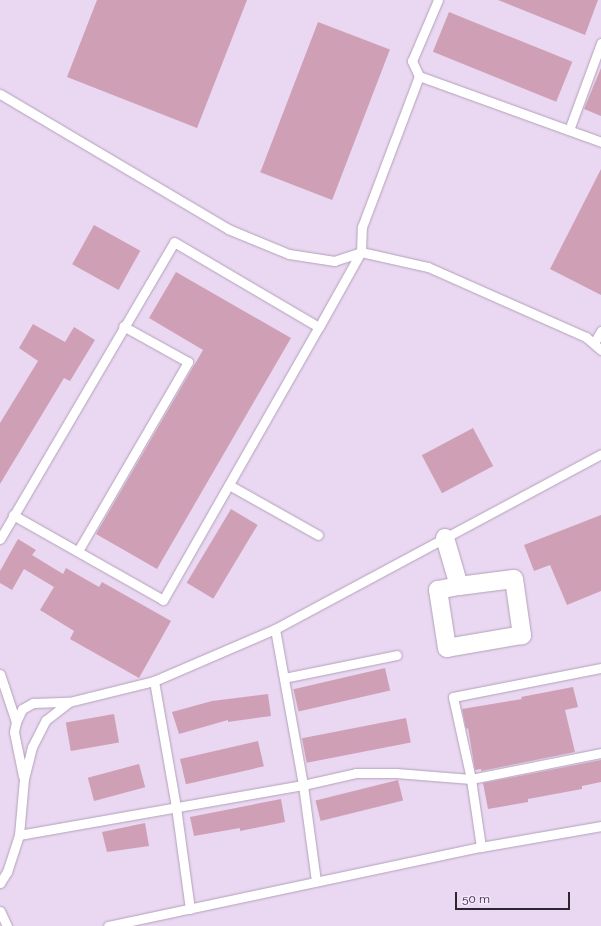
<!DOCTYPE html>
<style>
body{margin:0}
#map{position:relative;width:601px;height:926px;overflow:hidden;background:#ead7f1;font-family:Raleway,sans-serif}
div>[style]{position:absolute}
.building>*{inset:0;background:#cfa0b5;transform-origin:0 0}
.roads{filter:drop-shadow(0 0 1px #b2a1b9) drop-shadow(0 0 1px #b2a1b9)}
.service>*{height:9px;margin:-4.5px;padding:0 4.5px;transform-origin:4.5px;border-radius:4.5px;background:#fff}
.minor>*{height:18px;margin:-9px;padding:0 9px;transform-origin:9px;border-radius:9px;background:#fff}
span{translate:-50% -50%;white-space:nowrap;text-align:center;line-height:1.15;-webkit-text-stroke:4px #f7e4fe;paint-order:stroke}
.scale{position:absolute;left:455px;top:892px;width:115px;height:18px;box-sizing:border-box;border:2px solid #2d2630;border-top:0;padding-left:5px;font-size:12px;line-height:14px;white-space:nowrap;color:#2d2630;-webkit-text-stroke:3px #f7e4fe;paint-order:stroke}
</style>
<div id="map">
<div class="building">
<div style="clip-path:polygon(97px 0,247px 0,197px 128px,67px 77px)"></div>
<div style="clip-path:polygon(498px 0,598px 0,585px 35px)"></div>
<div style="left:449px;top:12px;width:133px;height:43px;rotate:22deg"></div>
<div style="left:318px;top:22px;width:77px;height:161px;rotate:21deg"></div>
<div style="clip-path:polygon(601px 68px,601px 116px,584px 109px)"></div>
<div style="clip-path:polygon(601px 169px,601px 295px,550px 269px)"></div>
<div style="left:94px;top:225px;width:53px;height:45px;rotate:29deg"></div>
<div style="clip-path:polygon(176px 272px,291px 338px,157px 569px,96px 534px,203px 350px,149px 318px)"></div>
<div style="clip-path:polygon(33px 324px,65px 342px,74px 327px,95px 340px,70px 381px,64px 378px,0 484px,0 423px,38px 361px,19px 348px)"></div>
<div style="left:473px;top:428px;width:43px;height:58px;rotate:62deg"></div>
<div style="left:231px;top:509px;width:31px;height:86px;rotate:31deg"></div>
<div style="clip-path:polygon(601px 515px,601px 591px,567px 605px,550px 565px,534px 571px,524px 545px)"></div>
<div style="clip-path:polygon(18px 539px,36px 550px,32px 555px,63px 574px,66px 568px,99px 587px,102px 582px,171px 621px,139px 678px,70px 639px,74px 631px,40px 610px,54px 587px,24px 569px,12px 590px,0 583px,0 571px)"></div>
<div style="left:385px;top:668px;width:23px;height:94px;rotate:77deg"></div>
<div style="clip-path:polygon(573px 687px,578px 707px,565px 710px,575px 752px,481px 771px,481px 769px,475px 770px,468px 728px,466px 729px,462px 709px,522px 699px,521px 697px)"></div>
<div style="clip-path:polygon(268px 694px,271px 716px,228px 722px,228px 720px,179px 734px,172px 712px,212px 701px)"></div>
<div style="left:114px;top:714px;width:29px;height:49px;rotate:80deg"></div>
<div style="left:406px;top:718px;width:25px;height:106px;rotate:79deg"></div>
<div style="left:258px;top:741px;width:26px;height:80px;rotate:77deg"></div>
<div style="clip-path:polygon(601px 760px,601px 782px,582px 786px,582px 789px,528px 799px,528px 802px,488px 809px,483px 783px)"></div>
<div style="left:139px;top:764px;width:24px;height:53px;rotate:75deg"></div>
<div style="left:398px;top:780px;width:21px;height:85px;rotate:76deg"></div>
<div style="clip-path:polygon(281px 799px,285px 822px,240px 831px,240px 828px,194px 836px,190px 817px)"></div>
<div style="clip-path:polygon(145px 823px,149px 846px,107px 852px,102px 832px)"></div>
</div>
<div class="roads">
<div class="service">
<div style="left:419px;top:76px;width:17px;rotate:-115deg"></div>
<div style="left:412px;top:61px;width:66px;rotate:-66.9deg"></div>
<div style="left:0;top:94px;width:265px;rotate:30.6deg"></div>
<div style="left:228px;top:229px;width:66px;rotate:22.3deg"></div>
<div style="left:289px;top:254px;width:46px;rotate:8.8deg"></div>
<div style="left:334px;top:261px;width:28px;rotate:-18deg"></div>
<div style="left:361px;top:252px;width:69px;rotate:12.6deg"></div>
<div style="left:428px;top:267px;width:173px;rotate:23.9deg"></div>
<div style="left:586px;top:337px;width:20px;rotate:41deg"></div>
<div style="left:569px;top:130px;width:93px;rotate:-69.8deg"></div>
<div style="left:594px;top:343px;width:14px;rotate:-60deg"></div>
<div style="left:229px;top:485px;width:102px;rotate:29.3deg"></div>
<div style="left:13px;top:515px;width:172px;rotate:29.5deg"></div>
<div style="left:163px;top:600px;width:314px;rotate:-60.3deg"></div>
<div style="left:319px;top:327px;width:86px;rotate:-60.8deg"></div>
<div style="left:361px;top:252px;width:25px;rotate:-88deg"></div>
<div style="left:362px;top:227px;width:161px;rotate:-69.3deg"></div>
<div style="left:419px;top:76px;width:194px;rotate:19.9deg"></div>
<div style="left:0;top:539px;width:344px;rotate:-59.6deg"></div>
<div style="left:174px;top:242px;width:168px;rotate:30.4deg"></div>
<div style="left:78px;top:551px;width:219px;rotate:-59.8deg"></div>
<div style="left:188px;top:362px;width:74px;rotate:-151deg"></div>
<div style="left:275px;top:629px;width:158px;rotate:79.8deg"></div>
<div style="left:303px;top:785px;width:97px;rotate:82.3deg"></div>
<div style="left:0;top:674px;width:51px;rotate:71.6deg"></div>
<div style="left:284px;top:678px;width:115px;rotate:-11.5deg"></div>
<div style="left:154px;top:681px;width:128px;rotate:80.1deg"></div>
<div style="left:176px;top:807px;width:103px;rotate:82.2deg"></div>
<div style="left:23px;top:776px;width:45px;rotate:-101.6deg"></div>
<div style="left:14px;top:732px;width:10px;rotate:-79deg"></div>
<div style="left:16px;top:722px;width:14px;rotate:-65deg"></div>
<div style="left:22px;top:709px;width:13px;rotate:-29deg"></div>
<div style="left:33px;top:703px;width:36px;rotate:-2deg"></div>
<div style="left:19px;top:835px;width:288px;rotate:-10deg"></div>
<div style="left:303px;top:785px;width:54px;rotate:-12.8deg"></div>
<div style="left:356px;top:773px;width:40px"></div>
<div style="left:396px;top:773px;width:75px;rotate:4.6deg"></div>
<div style="left:471px;top:779px;width:133px;rotate:-11.3deg"></div>
<div style="left:481px;top:847px;width:69px;rotate:-98.4deg"></div>
<div style="left:471px;top:779px;width:84px;rotate:-102.4deg"></div>
<div style="left:453px;top:697px;width:151px;rotate:-11.1deg"></div>
<div style="left:0;top:883px;width:13px;rotate:-58deg"></div>
<div style="left:7px;top:872px;width:39px;rotate:-72deg"></div>
<div style="left:19px;top:835px;width:56px;rotate:-84.9deg"></div>
<div style="left:24px;top:779px;width:33px;rotate:-76deg"></div>
<div style="left:32px;top:747px;width:30px;rotate:-63deg"></div>
<div style="left:46px;top:720px;width:29px;rotate:-38deg"></div>
<div style="left:69px;top:702px;width:88px;rotate:-13.9deg"></div>
<div style="left:154px;top:681px;width:132px;rotate:-23.3deg"></div>
<div style="left:275px;top:629px;width:370px;rotate:-28.2deg"></div>
<div style="left:0;top:911px;width:17px;rotate:65deg"></div>
<div style="left:108px;top:926px;width:381px;rotate:-12deg"></div>
<div style="left:481px;top:847px;width:122px;rotate:-9.9deg"></div>
</div>
<div class="minor">
<div style="left:445px;top:538px;width:50px;rotate:73.7deg"></div>
<div style="left:459px;top:586px;width:55px;rotate:-7.3deg"></div>
<div style="left:514px;top:579px;width:57px;rotate:81.9deg"></div>
<div style="left:522px;top:635px;width:76px;rotate:170.2deg"></div>
<div style="left:447px;top:648px;width:59px;rotate:-98.8deg"></div>
<div style="left:438px;top:590px;width:21px;rotate:-11deg"></div>
</div>
</div>
<div class="scale">50 m</div>
</div>
